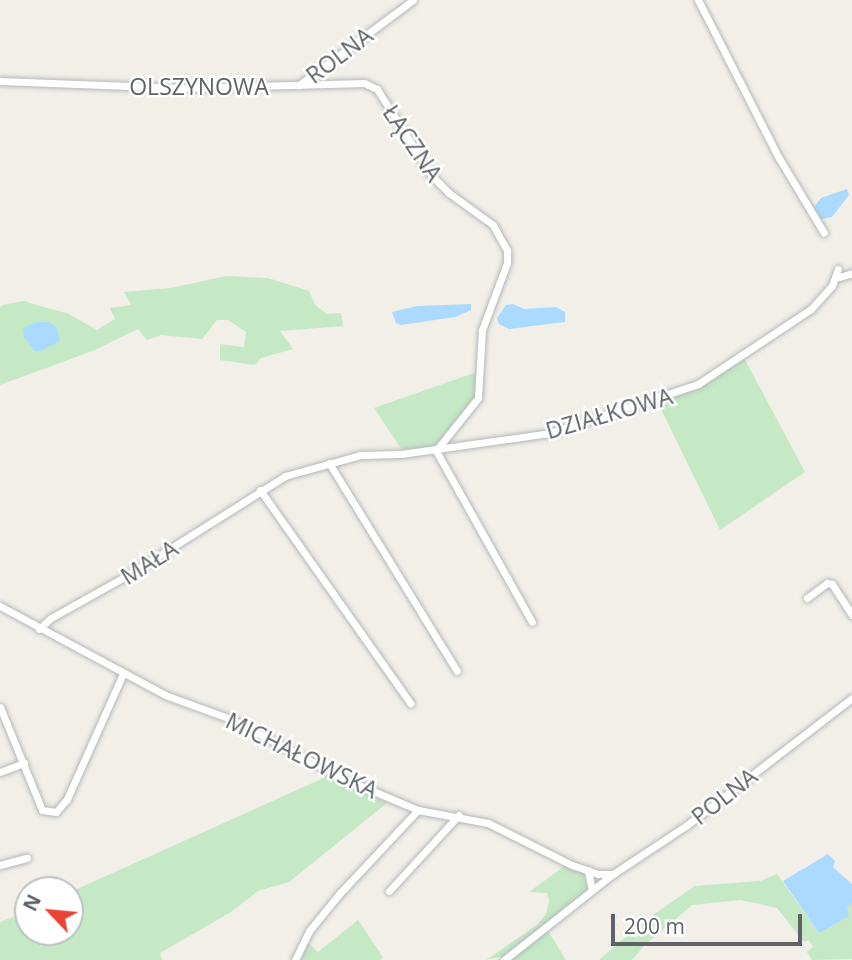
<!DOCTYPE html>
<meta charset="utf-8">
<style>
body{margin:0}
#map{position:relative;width:852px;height:960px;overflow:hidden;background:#f1efe8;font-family:"Open Sans",sans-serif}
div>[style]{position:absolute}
.green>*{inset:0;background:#c5e8c5}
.water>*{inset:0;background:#aadaff}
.roads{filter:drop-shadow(0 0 2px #b5b8bc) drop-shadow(0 0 2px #b5b8bc)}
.street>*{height:7px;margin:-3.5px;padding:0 3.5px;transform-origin:3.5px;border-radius:3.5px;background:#fff}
span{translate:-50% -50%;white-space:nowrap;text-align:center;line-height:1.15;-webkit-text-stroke:5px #fff;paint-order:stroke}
.street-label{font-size:23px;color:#5f6368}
.north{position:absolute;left:14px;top:876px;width:70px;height:70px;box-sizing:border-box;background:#fff;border:2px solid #bfc1c3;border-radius:50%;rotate:296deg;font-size:19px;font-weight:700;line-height:28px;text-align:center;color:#5f6368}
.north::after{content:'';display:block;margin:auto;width:24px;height:32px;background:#ea4335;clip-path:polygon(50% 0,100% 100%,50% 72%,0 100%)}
.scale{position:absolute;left:611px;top:914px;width:191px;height:32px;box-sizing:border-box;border:4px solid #5f6368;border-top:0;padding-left:9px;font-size:21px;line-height:24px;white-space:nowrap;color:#5f6368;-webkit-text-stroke:5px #fff;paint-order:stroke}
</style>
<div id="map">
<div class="green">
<div style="clip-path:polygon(226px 276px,268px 278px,309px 291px,315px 305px,327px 314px,341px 313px,343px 326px,280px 331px,293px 349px,261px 358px,255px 365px,220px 360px,220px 344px,244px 347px,246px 332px,228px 320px,217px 320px,202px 339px,161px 335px,147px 340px,138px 329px,95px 350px,0 385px,0 307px,3px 305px,24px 301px,37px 305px,69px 314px,97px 330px,115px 319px,110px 308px,131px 305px,124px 292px,171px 288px)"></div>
<div style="clip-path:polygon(743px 356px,805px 472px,720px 530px,658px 403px,696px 390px)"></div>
<div style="clip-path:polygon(477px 372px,476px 397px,436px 446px,402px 450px,374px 408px)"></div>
<div style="clip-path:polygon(328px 776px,387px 803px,289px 882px,258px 891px,231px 912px,160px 953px,162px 960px,0 960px,0 922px,28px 911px,28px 932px,70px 932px,70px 894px,77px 889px)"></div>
<div style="clip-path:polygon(566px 865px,583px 872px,588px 890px,503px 956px,486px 960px,537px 925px,546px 914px,549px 901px,547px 893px,529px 892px)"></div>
<div style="clip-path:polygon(777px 874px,819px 933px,852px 903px,852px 959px,812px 960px,807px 952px,813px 947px,809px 940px,804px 942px,777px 908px,741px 900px,692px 905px,644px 946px,632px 960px,599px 960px,644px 921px,695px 886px,760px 881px)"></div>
<div style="clip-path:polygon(358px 920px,383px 957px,380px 960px,298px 960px,307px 942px,318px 952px)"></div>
<div style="clip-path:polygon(547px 929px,566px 960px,509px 960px)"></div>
</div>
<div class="water">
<div style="clip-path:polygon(847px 189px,849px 195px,832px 217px,821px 219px,814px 207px,817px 203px,821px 198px)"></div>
<div style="clip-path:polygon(471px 304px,471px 310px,455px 317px,401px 325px,396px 323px,392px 312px,417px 306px)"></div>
<div style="clip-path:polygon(513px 304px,524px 309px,556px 307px,565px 312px,565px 322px,509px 329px,499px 324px,497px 318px,506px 305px)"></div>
<div style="clip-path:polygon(37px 322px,49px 322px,57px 328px,60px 341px,41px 351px,34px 351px,24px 337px,23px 328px)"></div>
<div style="clip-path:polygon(828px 854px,835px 861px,833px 867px,852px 884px,852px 903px,847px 908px,849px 916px,819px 933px,783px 881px)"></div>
</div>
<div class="roads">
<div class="street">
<div style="left:698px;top:0;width:178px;rotate:62.9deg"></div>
<div style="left:779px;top:158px;width:87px;rotate:59deg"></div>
<div style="left:0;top:81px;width:182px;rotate:2.2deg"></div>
<div style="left:182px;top:88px;width:182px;rotate:-1.6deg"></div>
<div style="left:364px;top:83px;width:14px;rotate:25deg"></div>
<div style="left:377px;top:89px;width:103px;rotate:57.7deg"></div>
<div style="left:432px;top:176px;width:24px;rotate:45deg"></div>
<div style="left:449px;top:193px;width:54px;rotate:36deg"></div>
<div style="left:493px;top:225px;width:29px;rotate:61deg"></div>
<div style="left:507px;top:250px;width:13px;rotate:90deg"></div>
<div style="left:507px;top:263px;width:72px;rotate:110.5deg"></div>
<div style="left:482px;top:330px;width:68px;rotate:93.4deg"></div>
<div style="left:478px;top:398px;width:64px;rotate:128.7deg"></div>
<div style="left:299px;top:85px;width:142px;rotate:-36.7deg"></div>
<div style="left:836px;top:278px;width:17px;rotate:-17deg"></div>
<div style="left:435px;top:449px;width:198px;rotate:60.7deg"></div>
<div style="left:329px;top:463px;width:244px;rotate:58.4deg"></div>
<div style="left:260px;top:490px;width:261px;rotate:54.8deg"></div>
<div style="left:807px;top:598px;width:25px;rotate:-37deg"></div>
<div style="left:827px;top:583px;width:5px;rotate:11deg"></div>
<div style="left:832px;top:584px;width:37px;rotate:57deg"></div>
<div style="left:0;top:606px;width:187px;rotate:28.3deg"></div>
<div style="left:165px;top:695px;width:70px;rotate:20deg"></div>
<div style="left:231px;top:719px;width:129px;rotate:27.8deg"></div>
<div style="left:345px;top:779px;width:79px;rotate:23deg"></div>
<div style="left:418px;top:810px;width:71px;rotate:10.5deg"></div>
<div style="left:488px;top:823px;width:94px;rotate:26.6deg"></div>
<div style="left:572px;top:865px;width:28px;rotate:19deg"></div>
<div style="left:598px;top:874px;width:15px"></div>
<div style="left:39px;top:629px;width:16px;rotate:-43deg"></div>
<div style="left:51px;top:618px;width:88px;rotate:-29.2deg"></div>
<div style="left:128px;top:575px;width:186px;rotate:-32.2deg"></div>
<div style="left:285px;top:476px;width:78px;rotate:-15.6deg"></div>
<div style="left:360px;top:455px;width:41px;rotate:-1.4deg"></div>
<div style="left:401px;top:454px;width:150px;rotate:-8deg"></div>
<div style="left:550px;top:433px;width:156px;rotate:-18.3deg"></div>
<div style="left:698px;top:384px;width:136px;rotate:-33.6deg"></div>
<div style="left:811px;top:309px;width:31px;rotate:-48deg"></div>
<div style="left:832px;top:286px;width:18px;rotate:-71deg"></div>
<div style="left:0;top:707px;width:111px;rotate:67.8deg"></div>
<div style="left:42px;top:810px;width:14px;rotate:8deg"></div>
<div style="left:56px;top:812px;width:17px;rotate:-50deg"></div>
<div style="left:67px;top:799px;width:137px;rotate:-65.9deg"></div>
<div style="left:0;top:772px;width:26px;rotate:-21deg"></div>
<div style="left:0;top:865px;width:28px;rotate:-15deg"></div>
<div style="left:588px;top:870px;width:20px;rotate:79deg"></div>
<div style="left:389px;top:891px;width:103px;rotate:-47.4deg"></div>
<div style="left:295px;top:960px;width:32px;rotate:-64deg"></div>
<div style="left:309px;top:931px;width:49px;rotate:-50.8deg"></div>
<div style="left:340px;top:893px;width:114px;rotate:-46.8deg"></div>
<div style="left:504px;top:960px;width:139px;rotate:-38.3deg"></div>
<div style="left:613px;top:874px;width:89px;rotate:-33.5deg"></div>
<div style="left:687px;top:825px;width:208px;rotate:-37.6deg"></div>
</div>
</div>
<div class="street-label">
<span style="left:339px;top:55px;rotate:-37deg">ROLNA</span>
<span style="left:199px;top:86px">OLSZYNOWA</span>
<span style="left:413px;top:143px;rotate:56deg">ŁĄCZNA</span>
<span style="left:609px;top:413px;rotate:-16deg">DZIAŁKOWA</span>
<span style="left:149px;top:562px;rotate:-32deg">MAŁA</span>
<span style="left:302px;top:755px;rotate:26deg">MICHAŁOWSKA</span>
<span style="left:724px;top:796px;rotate:-38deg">POLNA</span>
</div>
<div class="north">N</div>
<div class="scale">200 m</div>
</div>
